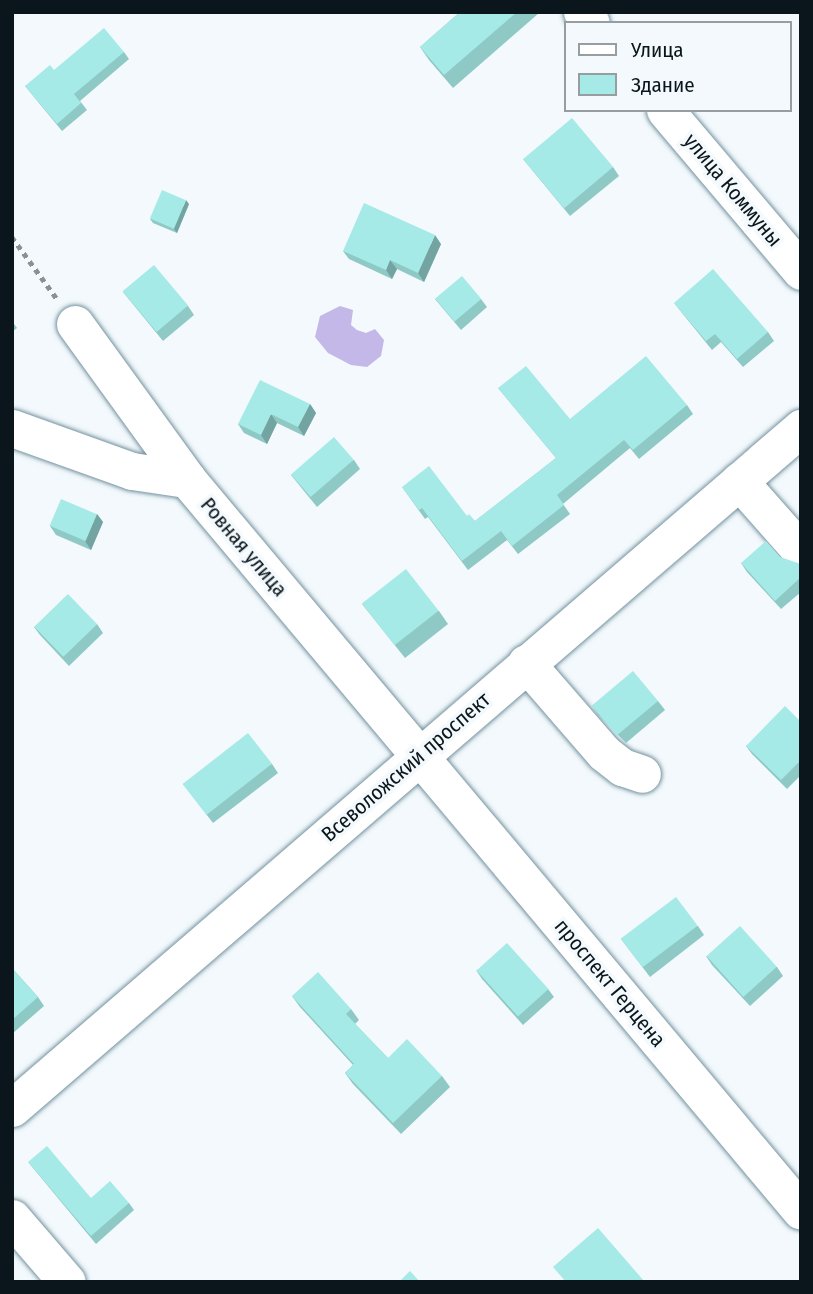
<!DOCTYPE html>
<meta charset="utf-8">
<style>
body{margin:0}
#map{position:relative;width:813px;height:1294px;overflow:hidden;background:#f3f9fc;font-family:"Fira Sans Condensed",sans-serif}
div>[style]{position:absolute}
.water>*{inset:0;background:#c4b8e9}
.path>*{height:4.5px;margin-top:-2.25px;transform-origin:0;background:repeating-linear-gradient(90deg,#889195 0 5px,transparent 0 10px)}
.roads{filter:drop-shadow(0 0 2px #7492a0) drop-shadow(0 0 2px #7492a0)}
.minor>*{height:37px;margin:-18.5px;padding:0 18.5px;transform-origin:18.5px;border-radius:18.5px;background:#fff}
.wall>*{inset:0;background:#8ec9c6}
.shaded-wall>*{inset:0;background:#74a4a1}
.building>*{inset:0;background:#a5eae6;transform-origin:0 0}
span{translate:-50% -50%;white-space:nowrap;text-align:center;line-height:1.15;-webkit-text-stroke:7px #f3f9fc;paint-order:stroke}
.street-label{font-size:21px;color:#0a161b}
.frame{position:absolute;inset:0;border:14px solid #0a161b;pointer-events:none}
.legend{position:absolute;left:564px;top:21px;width:228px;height:91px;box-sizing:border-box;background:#f3f9fc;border:2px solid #969ea2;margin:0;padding:9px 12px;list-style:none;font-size:21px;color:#0a161b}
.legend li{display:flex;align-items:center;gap:14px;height:35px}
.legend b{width:35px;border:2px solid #969ea2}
</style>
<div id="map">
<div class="water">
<div style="clip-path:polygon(340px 306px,353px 310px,351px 325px,357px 330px,366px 333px,375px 329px,384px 340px,381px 356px,367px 367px,351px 365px,328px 353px,315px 337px,320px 316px)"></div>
</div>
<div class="path">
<div style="left:12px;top:237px;width:78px;rotate:53.9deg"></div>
</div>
<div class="roads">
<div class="minor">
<div style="left:582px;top:12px;width:14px;rotate:51deg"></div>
<div style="left:665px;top:110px;width:211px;rotate:49.8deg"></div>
<div style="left:75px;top:324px;width:191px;rotate:54.1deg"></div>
<div style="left:12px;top:428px;width:127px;rotate:19.7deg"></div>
<div style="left:132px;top:471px;width:56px;rotate:8.3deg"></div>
<div style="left:187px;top:479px;width:955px;rotate:50.01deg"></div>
<div style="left:739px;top:481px;width:94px;rotate:48.5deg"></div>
<div style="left:526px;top:663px;width:119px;rotate:49.1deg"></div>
<div style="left:604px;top:753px;width:23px;rotate:38deg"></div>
<div style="left:622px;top:767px;width:21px;rotate:19deg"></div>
<div style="left:12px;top:1108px;width:1042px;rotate:-40.76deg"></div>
<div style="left:12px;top:1218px;width:84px;rotate:49.3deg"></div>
</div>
</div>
<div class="wall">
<div style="clip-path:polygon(460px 12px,539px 12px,539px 13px,453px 88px,429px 60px,420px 47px)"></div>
<div style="clip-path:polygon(124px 52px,129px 59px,80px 101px,87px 110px,62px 131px,25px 86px,54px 70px)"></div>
<div style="clip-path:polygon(523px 159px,613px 167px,619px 176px,570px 216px)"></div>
<div style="clip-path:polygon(189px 204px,177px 233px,153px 223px,150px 219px)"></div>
<div style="clip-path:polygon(441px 244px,424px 282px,397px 269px,392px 279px,349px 259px,343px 251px)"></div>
<div style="clip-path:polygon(123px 292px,188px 306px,194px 315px,163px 341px)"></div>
<div style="clip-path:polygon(435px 299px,481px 299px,487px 307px,461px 330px)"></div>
<div style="clip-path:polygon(674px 303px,768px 332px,774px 341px,743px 367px,721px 342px,712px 350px)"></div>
<div style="clip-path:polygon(12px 321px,17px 328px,12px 332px)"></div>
<div style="clip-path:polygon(498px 388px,570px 419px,687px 405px,693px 414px,639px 459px,630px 448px,563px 504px,570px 514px,518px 554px,507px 540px,468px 570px,428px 517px,425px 519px,402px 487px,467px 516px,475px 521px,556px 458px)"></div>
<div style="clip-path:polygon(310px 404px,316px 413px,304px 436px,277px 423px,267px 444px,244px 433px,238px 424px)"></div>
<div style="clip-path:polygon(354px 460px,360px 469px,317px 507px,291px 475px)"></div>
<div style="clip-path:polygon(97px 514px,103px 522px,91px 550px,56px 535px,50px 526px)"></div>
<div style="clip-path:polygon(780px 557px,801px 566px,801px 592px,781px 609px,747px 572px,741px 563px)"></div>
<div style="clip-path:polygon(362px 604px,439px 611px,448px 624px,405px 658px)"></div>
<div style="clip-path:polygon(97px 624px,103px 633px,69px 666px,40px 635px,34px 627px)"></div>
<div style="clip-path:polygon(658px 701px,665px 710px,626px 743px,598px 715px,592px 706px)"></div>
<div style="clip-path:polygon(801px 722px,801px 775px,787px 789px,752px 754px,746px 746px)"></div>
<div style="clip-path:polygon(272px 764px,278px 773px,213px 823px,183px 784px)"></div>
<div style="clip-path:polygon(698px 926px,704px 935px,650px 977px,621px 939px)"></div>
<div style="clip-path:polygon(706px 956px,777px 967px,783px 976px,750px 1006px,712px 965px)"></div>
<div style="clip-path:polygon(12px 968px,38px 997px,44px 1006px,12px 1034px)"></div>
<div style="clip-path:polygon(476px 970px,548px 989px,554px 997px,523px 1025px,482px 979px)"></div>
<div style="clip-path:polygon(292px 996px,351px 1009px,359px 1020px,355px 1024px,388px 1058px,442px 1076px,450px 1087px,401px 1134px,353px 1084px,345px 1073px,353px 1065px,300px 1007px)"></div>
<div style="clip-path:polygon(28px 1162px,91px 1198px,129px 1203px,134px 1210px,96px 1244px)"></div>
</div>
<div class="shaded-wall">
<div style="clip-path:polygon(186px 200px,189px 204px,177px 233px,174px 229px)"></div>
<div style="clip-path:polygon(435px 235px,441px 244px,424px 282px,418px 273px)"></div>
<div style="clip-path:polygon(390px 260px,397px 269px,392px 279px,386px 270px)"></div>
<div style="clip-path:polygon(310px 404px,316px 413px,304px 436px,298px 427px)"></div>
<div style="clip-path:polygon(271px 414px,277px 423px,267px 444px,261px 435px)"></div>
<div style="clip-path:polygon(97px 514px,103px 522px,91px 550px,85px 541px)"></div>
</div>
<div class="building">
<div style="clip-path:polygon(460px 12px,517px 12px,444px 75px,420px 47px)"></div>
<div style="clip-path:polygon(104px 28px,124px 52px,74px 94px,81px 103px,57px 124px,25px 86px,50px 65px,54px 70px)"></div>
<div style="left:572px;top:118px;width:64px;height:64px;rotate:50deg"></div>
<div style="left:162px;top:190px;width:26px;height:31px;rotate:23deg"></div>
<div style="clip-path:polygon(364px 203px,435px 235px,418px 273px,390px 260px,386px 270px,343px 251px)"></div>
<div style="left:154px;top:265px;width:53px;height:41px;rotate:50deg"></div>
<div style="clip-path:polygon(713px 269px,768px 332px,737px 359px,715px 334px,706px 341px,674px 303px)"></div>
<div style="left:462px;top:276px;width:30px;height:35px;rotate:50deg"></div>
<div style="clip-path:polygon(646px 356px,687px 405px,633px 450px,624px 440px,557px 495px,564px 505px,512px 546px,501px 531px,462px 561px,422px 508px,419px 510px,402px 487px,429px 466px,467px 516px,469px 514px,475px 521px,556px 458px,498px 388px,526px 366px,570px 419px)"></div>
<div style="clip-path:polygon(260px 380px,310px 404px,298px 427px,271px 414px,261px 435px,238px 424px)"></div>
<div style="left:334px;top:437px;width:30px;height:57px;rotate:49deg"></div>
<div style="left:61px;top:499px;width:39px;height:29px;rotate:23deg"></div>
<div style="clip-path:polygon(766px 541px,780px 557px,798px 563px,801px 566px,801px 577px,775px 601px,741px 563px)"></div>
<div style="left:406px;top:569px;width:53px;height:56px;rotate:52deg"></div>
<div style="left:68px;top:594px;width:42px;height:47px;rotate:46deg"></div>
<div style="left:633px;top:671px;width:39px;height:54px;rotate:50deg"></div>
<div style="clip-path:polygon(785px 706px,801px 722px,801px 760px,781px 780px,746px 746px)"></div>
<div style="left:248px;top:733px;width:39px;height:83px;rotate:52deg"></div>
<div style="left:676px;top:897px;width:36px;height:69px;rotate:53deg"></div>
<div style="left:740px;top:926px;width:55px;height:45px;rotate:48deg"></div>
<div style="left:507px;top:943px;width:62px;height:41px;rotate:48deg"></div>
<div style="clip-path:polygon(12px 968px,38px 997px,12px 1020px)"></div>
<div style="clip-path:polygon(318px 972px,351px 1009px,346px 1014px,388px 1058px,407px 1039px,442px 1076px,393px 1123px,345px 1073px,354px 1064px,292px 996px)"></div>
<div style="clip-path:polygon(47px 1146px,91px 1198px,110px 1181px,129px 1203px,91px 1236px,28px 1162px)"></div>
<div style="clip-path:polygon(598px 1228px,644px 1281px,643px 1282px,566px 1282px,553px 1267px)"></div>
<div style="clip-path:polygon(410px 1271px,420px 1282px,399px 1282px)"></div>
</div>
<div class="street-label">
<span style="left:733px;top:190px;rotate:50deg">улица Коммуны</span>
<span style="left:244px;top:547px;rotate:50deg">Ровная улица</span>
<span style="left:406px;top:767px;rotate:-41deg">Всеволожский проспект</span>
<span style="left:610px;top:983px;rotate:50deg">проспект Герцена</span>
</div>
<div class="frame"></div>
<ul class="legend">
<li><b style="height:9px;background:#fff"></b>Улица</li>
<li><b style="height:19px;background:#a5eae6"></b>Здание</li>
</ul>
</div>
